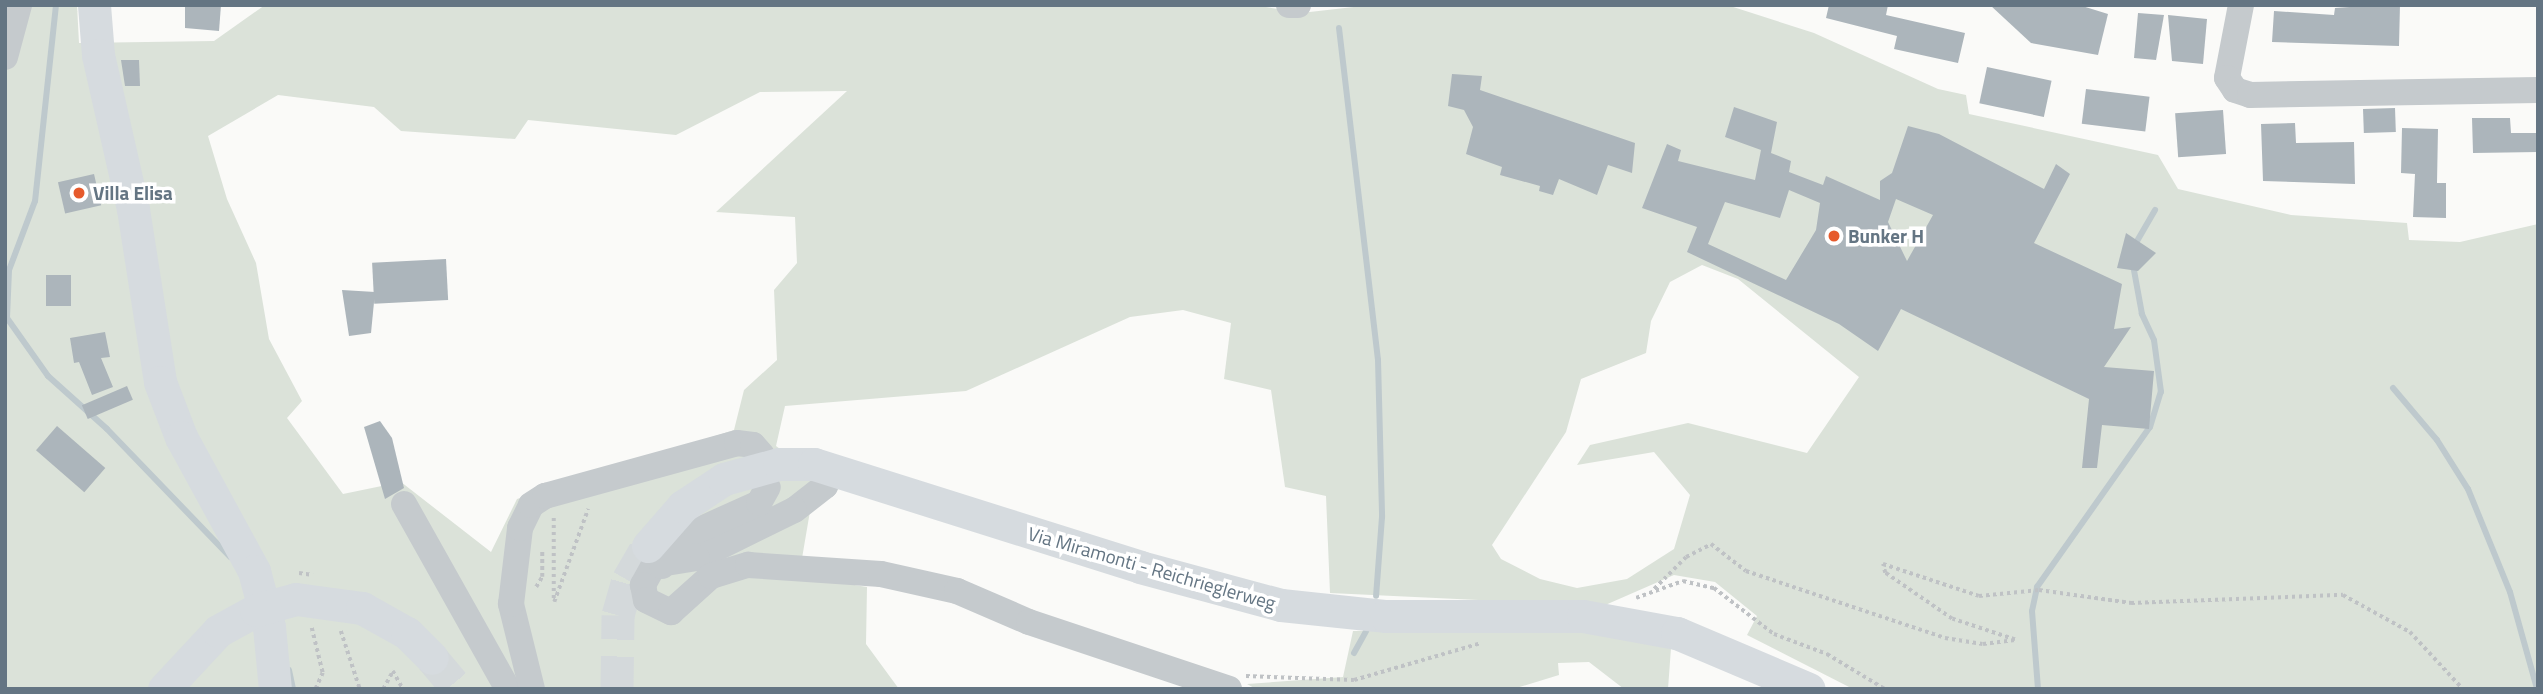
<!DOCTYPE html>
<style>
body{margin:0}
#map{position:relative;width:2543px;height:694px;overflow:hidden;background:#fafaf8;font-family:"Titillium Web",sans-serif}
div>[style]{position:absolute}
.green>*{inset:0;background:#dbe2d9}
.stream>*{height:6px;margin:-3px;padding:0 3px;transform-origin:3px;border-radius:3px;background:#bec9cd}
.building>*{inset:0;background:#acb5bb;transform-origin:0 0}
.major-tunnel>*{height:33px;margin-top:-16.5px;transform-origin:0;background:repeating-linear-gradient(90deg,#d4d9db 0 33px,transparent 0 50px)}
.path>*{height:3.5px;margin-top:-1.75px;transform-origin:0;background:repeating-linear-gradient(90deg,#bfc2c5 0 3.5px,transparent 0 7px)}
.minor>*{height:26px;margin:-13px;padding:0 13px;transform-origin:13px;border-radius:13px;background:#c5cacd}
.major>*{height:33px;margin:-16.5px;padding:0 16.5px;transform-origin:16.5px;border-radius:16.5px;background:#d6dbdf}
.dots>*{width:19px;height:19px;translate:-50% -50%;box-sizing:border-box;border:4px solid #fff;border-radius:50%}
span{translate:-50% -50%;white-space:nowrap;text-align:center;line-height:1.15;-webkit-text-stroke:7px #fff;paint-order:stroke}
.poi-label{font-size:19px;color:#647583;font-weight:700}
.left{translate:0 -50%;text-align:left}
.street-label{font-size:19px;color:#647583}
.frame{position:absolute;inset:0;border:7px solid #647583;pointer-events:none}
</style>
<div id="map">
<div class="green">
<div style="clip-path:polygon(evenodd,13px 5px,77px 5px,79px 43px,214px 41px,265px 5px,1254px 5px,1301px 13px,1371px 5px,1727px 5px,1814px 33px,1938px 89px,1966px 95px,1969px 114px,2158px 155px,2178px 189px,2291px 215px,2407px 223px,2409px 240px,2460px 242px,2538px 224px,2538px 689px,1853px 689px,1747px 635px,1757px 616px,1715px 582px,1674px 575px,1603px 606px,1330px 593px,1326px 496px,1285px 487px,1271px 390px,1224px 379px,1231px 323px,1183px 310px,1130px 317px,966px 391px,785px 406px,776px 446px,816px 476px,799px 576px,867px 587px,866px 644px,899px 689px,5px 689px,5px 34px,13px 5px,847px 91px,716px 212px,795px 217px,797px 263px,774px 290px,777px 360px,744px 390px,734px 430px,517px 499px,491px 552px,401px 482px,343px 494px,287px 418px,302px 401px,269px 339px,256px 263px,227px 199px,208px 136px,278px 95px,374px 107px,401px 131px,515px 139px,528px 120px,676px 135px,760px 92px,847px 91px,13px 5px,1702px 265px,1738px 279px,1859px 377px,1807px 453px,1688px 423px,1590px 445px,1577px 465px,1654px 452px,1690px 495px,1674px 549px,1627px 579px,1577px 588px,1540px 579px,1501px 559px,1492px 545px,1566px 432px,1581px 379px,1646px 353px,1651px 321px,1670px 282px,1702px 265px)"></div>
<div style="clip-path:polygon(1518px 630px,1616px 634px,1671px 648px,1668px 689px,1624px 689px,1589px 662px,1558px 663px,1559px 675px,1513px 689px,1256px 689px,1247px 684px,1343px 677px,1353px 631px)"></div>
</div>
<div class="stream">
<div style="left:56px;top:5px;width:197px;rotate:96.1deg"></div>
<div style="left:35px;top:201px;width:74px;rotate:110.6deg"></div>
<div style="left:9px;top:270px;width:48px;rotate:92.4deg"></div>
<div style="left:7px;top:318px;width:71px;rotate:54.7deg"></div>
<div style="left:48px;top:376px;width:79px;rotate:41.9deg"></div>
<div style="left:107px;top:429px;width:178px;rotate:46.1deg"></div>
<div style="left:1339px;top:28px;width:334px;rotate:83.3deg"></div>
<div style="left:1378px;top:360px;width:157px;rotate:88.5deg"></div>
<div style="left:1382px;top:517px;width:79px;rotate:94.3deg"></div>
<div style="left:2133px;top:248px;width:44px;rotate:-59.9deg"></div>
<div style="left:2393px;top:388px;width:68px;rotate:49.8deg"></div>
<div style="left:2437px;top:440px;width:58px;rotate:57.7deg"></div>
<div style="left:2468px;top:489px;width:111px;rotate:67.8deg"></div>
<div style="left:2510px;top:592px;width:101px;rotate:74.4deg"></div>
<div style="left:1354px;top:653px;width:25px;rotate:-61deg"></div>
<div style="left:289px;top:670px;width:19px;rotate:78deg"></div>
<div style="left:2038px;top:689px;width:78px;rotate:-94.4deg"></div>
<div style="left:2032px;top:611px;width:25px;rotate:-78deg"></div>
<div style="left:2037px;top:587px;width:196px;rotate:-54.8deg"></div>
<div style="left:2150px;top:427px;width:37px;rotate:-73deg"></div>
<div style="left:2161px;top:392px;width:52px;rotate:-97.7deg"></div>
<div style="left:2154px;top:340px;width:29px;rotate:-115deg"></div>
<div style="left:2142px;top:314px;width:50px;rotate:-100.4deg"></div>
</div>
<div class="building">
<div style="clip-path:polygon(185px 5px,221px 5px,219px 31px,185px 28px)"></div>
<div style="clip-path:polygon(1829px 5px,1888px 5px,1886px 15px,1965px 33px,1958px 63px,1894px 49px,1897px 36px,1826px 18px)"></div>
<div style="clip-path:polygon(1990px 5px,2079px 5px,2108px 14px,2098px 55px,2031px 43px)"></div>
<div style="clip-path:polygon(2378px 5px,2400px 5px,2399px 46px,2272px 42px,2274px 11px,2334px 15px,2335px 8px)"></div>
<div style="clip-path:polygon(2138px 13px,2164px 15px,2156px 60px,2134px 58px)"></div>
<div style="clip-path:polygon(2168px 15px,2207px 19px,2203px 64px,2172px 61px)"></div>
<div style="clip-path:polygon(121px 60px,139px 60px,140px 86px,125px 86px)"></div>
<div style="left:1987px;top:67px;width:66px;height:37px;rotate:12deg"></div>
<div style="clip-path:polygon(1452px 74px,1482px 76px,1480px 90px,1635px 143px,1632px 173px,1608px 165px,1597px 195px,1559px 179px,1553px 195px,1539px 191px,1540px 186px,1500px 175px,1502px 167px,1466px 154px,1473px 127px,1464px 110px,1448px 106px)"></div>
<div style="left:2086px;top:89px;width:64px;height:35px;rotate:7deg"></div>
<div style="clip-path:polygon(evenodd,1734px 107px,1777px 122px,1771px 153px,1791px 161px,1789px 172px,1823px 185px,1826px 176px,1880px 200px,1880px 181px,1892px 173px,1908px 126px,1939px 134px,2044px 189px,2056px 164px,2070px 174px,2034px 243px,2122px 284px,2114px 329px,2131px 327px,2104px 367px,2154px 371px,2149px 429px,2102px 425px,2097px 468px,2082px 468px,2089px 399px,1901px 309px,1878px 351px,1839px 324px,1687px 252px,1697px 227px,1642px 208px,1667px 144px,1681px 150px,1678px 161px,1755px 180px,1761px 150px,1725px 137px,1734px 107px,1789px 190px,1820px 203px,1816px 230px,1786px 280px,1708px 244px,1725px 202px,1780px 218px,1789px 190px,1734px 107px,1896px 199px,1933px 215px,1907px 261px,1888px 222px,1896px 199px)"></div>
<div style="left:2395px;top:108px;width:24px;height:32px;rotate:88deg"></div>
<div style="left:2223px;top:110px;width:44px;height:48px;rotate:86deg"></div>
<div style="clip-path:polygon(2472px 118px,2510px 118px,2511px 133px,2538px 133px,2538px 152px,2473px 153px)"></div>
<div style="clip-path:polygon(2295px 123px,2296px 143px,2354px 142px,2355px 184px,2263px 181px,2261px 124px)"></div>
<div style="clip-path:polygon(2402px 128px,2438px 129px,2437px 183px,2446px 183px,2446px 218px,2413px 217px,2415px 174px,2401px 173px)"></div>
<div style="left:94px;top:174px;width:32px;height:37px;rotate:77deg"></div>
<div style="clip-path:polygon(2126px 233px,2156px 253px,2138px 271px,2117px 268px)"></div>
<div style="left:446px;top:259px;width:41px;height:74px;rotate:87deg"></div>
<div style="left:71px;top:275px;width:31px;height:25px;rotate:90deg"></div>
<div style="clip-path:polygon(342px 290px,375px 292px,371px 333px,349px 336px)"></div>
<div style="clip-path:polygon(105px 332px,110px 357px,101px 358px,113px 387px,92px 395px,79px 362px,74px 363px,70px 338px)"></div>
<div style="left:127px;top:386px;width:15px;height:49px;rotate:67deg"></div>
<div style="clip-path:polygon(380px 421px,392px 438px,404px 488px,385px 499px,364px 427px)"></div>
<div style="left:57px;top:426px;width:64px;height:32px;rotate:41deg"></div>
</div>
<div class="major-tunnel">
<div style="left:432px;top:658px;width:40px;rotate:50deg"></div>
<div style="left:617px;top:689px;width:74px;rotate:-89.2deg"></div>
<div style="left:618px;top:615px;width:36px;rotate:-74deg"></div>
<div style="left:628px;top:580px;width:39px;rotate:-60deg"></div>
</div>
<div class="path">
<div style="left:554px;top:518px;width:84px;rotate:90deg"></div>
<div style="left:554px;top:602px;width:99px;rotate:-69.9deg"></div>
<div style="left:299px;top:573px;width:14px;rotate:8deg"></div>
<div style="left:536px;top:587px;width:12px;rotate:-59deg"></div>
<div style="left:542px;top:577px;width:26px;rotate:-90deg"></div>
<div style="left:1654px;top:589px;width:45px;rotate:-45deg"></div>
<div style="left:1686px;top:557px;width:28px;rotate:-27deg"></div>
<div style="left:1711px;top:544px;width:44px;rotate:37.6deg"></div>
<div style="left:1746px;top:571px;width:210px;rotate:18.6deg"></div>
<div style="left:1945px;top:638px;width:38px;rotate:9deg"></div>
<div style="left:1983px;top:644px;width:32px;rotate:-7deg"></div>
<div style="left:2015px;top:640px;width:66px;rotate:-161.6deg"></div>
<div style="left:1952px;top:619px;width:81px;rotate:-145.5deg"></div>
<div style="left:1885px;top:573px;width:9px;rotate:-103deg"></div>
<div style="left:1883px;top:564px;width:101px;rotate:18.4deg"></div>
<div style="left:1979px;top:596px;width:60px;rotate:-5.7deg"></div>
<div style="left:2039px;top:590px;width:93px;rotate:8deg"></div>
<div style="left:2131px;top:603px;width:212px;rotate:-2.2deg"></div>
<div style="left:2343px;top:595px;width:77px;rotate:28.9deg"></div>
<div style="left:2410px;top:632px;width:78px;rotate:47.1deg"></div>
<div style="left:1636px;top:598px;width:50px;rotate:-19.9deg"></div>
<div style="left:1683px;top:581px;width:32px;rotate:13deg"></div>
<div style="left:1714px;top:588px;width:76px;rotate:37.5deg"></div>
<div style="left:1774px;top:634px;width:57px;rotate:20.7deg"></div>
<div style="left:1827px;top:654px;width:68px;rotate:31.1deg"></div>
<div style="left:312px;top:628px;width:46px;rotate:76.3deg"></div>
<div style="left:323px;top:673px;width:17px;rotate:114deg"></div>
<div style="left:341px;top:631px;width:61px;rotate:71.9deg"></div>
<div style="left:1246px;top:676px;width:108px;rotate:2.1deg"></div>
<div style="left:1354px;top:680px;width:132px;rotate:-16.2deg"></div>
<div style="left:383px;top:689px;width:21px;rotate:-61deg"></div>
<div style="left:393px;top:671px;width:21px;rotate:61deg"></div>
</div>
<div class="minor">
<div style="left:1289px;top:5px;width:9px"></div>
<div style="left:2241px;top:5px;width:74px;rotate:100.9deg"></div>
<div style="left:2227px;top:78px;width:14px;rotate:56deg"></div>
<div style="left:2235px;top:90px;width:16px;rotate:18deg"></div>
<div style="left:2250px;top:95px;width:288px;rotate:-1deg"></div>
<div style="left:5px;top:57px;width:54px;rotate:-74.9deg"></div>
<div style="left:832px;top:468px;width:19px;rotate:111deg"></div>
<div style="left:825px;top:486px;width:39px;rotate:142deg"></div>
<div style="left:794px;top:510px;width:108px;rotate:153.7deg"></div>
<div style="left:697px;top:558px;width:44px;rotate:170.8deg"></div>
<div style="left:654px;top:565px;width:23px;rotate:119deg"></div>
<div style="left:643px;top:585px;width:15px;rotate:79deg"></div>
<div style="left:646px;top:600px;width:28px;rotate:26deg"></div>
<div style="left:671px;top:612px;width:54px;rotate:-42deg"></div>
<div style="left:711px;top:576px;width:39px;rotate:-17deg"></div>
<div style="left:748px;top:565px;width:133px;rotate:3.9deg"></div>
<div style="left:881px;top:574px;width:78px;rotate:12.6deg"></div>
<div style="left:957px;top:591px;width:78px;rotate:23.3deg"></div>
<div style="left:1029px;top:622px;width:211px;rotate:18.5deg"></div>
<div style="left:404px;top:504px;width:212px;rotate:60.7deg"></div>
<div style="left:662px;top:566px;width:49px;rotate:-45deg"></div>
<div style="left:697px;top:531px;width:68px;rotate:-24.3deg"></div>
<div style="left:759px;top:503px;width:18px;rotate:-61deg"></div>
<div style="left:532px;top:689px;width:88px;rotate:-103.9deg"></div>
<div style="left:511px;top:604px;width:77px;rotate:-83.2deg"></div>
<div style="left:520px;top:528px;width:25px;rotate:-64deg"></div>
<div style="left:531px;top:505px;width:17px;rotate:-33deg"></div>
<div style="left:545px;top:496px;width:199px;rotate:-15.4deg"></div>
<div style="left:737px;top:443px;width:16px;rotate:7deg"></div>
<div style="left:753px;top:445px;width:13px;rotate:48deg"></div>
</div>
<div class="major">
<div style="left:94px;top:5px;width:50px;rotate:85.4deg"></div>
<div style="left:98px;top:55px;width:158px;rotate:77.2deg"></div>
<div style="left:133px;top:209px;width:175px;rotate:81.1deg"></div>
<div style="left:160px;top:382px;width:59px;rotate:69.1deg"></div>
<div style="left:181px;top:437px;width:153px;rotate:61.4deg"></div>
<div style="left:254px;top:571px;width:58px;rotate:75deg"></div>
<div style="left:269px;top:627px;width:62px;rotate:84.5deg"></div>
<div style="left:648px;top:546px;width:53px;rotate:-48.8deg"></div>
<div style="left:683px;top:506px;width:49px;rotate:-33.4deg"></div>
<div style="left:724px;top:479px;width:57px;rotate:-15.3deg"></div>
<div style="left:779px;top:464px;width:35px"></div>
<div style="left:814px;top:464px;width:342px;rotate:17.5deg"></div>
<div style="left:1140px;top:567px;width:146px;rotate:15.1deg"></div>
<div style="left:1281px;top:605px;width:106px;rotate:6deg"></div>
<div style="left:1386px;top:616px;width:197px"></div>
<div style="left:1583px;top:616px;width:96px;rotate:10.3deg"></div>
<div style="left:1677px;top:633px;width:143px;rotate:23deg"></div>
<div style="left:164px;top:689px;width:79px;rotate:-47deg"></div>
<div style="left:218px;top:631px;width:43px;rotate:-28.9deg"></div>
<div style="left:256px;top:610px;width:41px;rotate:-15.4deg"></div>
<div style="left:296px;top:599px;width:67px;rotate:7.8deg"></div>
<div style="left:362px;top:608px;width:51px;rotate:29.1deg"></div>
<div style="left:407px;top:633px;width:35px;rotate:45deg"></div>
</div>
<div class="dots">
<div style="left:79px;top:193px;background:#e65a2c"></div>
<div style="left:1834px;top:236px;background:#e65a2c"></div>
</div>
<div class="poi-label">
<span class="left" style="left:93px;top:193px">Villa Elisa</span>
<span class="left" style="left:1848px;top:236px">Bunker H</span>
</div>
<div class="street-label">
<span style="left:1152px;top:568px;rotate:16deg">Via Miramonti - Reichrieglerweg</span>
</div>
<div class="frame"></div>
</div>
